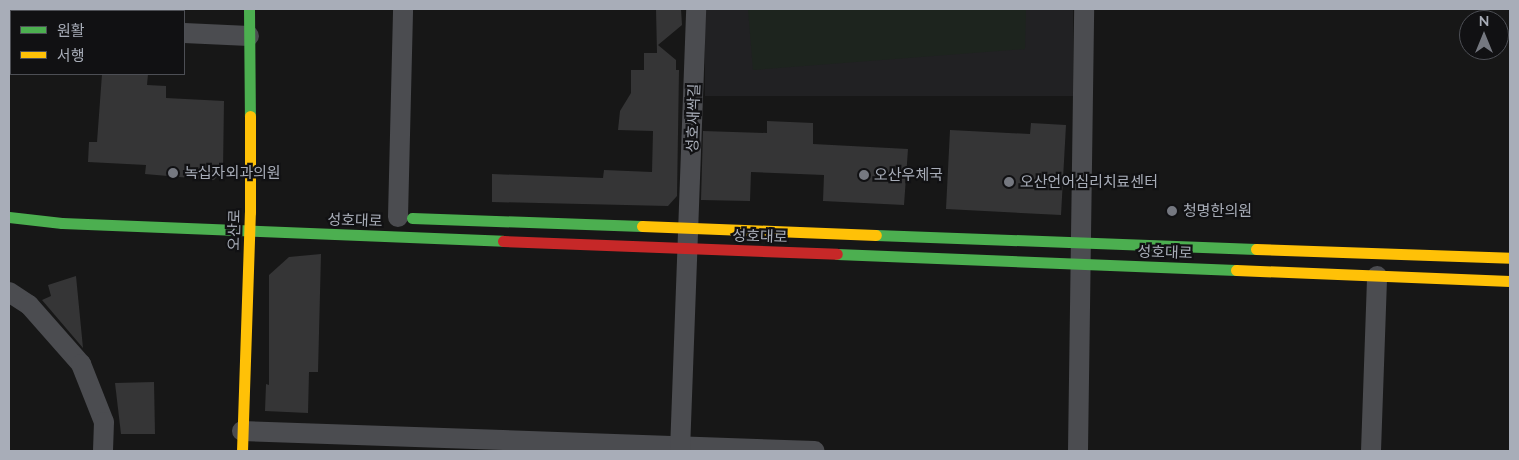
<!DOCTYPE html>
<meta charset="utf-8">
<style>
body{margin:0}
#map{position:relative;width:1519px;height:460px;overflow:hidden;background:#171717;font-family:Mulish,"Noto Sans KR",sans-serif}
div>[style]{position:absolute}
.built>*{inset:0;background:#212123;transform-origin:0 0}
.green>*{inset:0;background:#1d241e}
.building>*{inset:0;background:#353536}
.street>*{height:20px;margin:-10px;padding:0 10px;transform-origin:10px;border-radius:10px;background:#4b4c50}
.fast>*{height:11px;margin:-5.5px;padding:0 5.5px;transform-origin:5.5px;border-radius:5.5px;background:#4caf50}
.slow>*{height:11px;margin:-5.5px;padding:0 5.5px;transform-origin:5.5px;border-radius:5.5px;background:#ffc107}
.jam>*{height:11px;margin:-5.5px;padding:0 5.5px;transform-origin:5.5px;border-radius:5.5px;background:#c62828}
.dots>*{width:14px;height:14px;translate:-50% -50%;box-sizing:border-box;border:2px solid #111113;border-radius:50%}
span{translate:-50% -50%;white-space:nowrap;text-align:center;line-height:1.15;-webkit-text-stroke:4.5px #111113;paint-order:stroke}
.street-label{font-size:15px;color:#a8adb8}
.poi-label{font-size:15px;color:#a8adb8}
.left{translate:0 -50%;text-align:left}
.frame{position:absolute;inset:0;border:10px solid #a8adb8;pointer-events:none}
.legend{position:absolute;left:10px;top:10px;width:175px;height:65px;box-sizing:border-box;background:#111113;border:1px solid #4d4f55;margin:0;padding:6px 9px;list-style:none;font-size:15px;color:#a8adb8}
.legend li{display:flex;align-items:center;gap:10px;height:25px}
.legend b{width:25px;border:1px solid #4d4f55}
.north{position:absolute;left:1459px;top:10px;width:50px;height:50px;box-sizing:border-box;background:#111113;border:1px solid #4d4f55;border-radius:50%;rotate:0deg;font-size:14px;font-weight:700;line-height:20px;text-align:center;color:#a8adb8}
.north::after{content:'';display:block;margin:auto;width:18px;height:22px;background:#757880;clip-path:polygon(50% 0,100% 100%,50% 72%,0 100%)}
</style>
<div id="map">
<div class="built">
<div style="left:705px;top:9px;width:368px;height:87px"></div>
</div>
<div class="green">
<div style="clip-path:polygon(748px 9px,1026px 9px,1025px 49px,753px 70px)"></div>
</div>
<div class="building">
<div style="clip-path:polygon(656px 9px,681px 9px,682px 25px,658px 45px,676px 60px,676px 70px,679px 70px,677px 196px,668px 206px,492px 202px,492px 174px,603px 178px,604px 170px,652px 172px,653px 131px,618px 130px,620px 111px,631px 93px,631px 70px,644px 70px,644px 53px,657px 53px)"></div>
<div style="clip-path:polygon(102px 74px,148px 74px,147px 85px,166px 86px,166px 98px,224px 101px,223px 170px,214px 180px,145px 174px,146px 165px,88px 162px,89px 142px,97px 142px)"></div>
<div style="clip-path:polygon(767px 121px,813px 123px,813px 144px,908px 149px,904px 205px,823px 201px,824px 175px,751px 172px,750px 201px,701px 200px,703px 131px,767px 133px)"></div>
<div style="clip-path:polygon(1031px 123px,1066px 125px,1061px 215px,946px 209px,950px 130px,1030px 134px)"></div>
<div style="clip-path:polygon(321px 254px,318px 372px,309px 372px,308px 413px,265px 411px,266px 384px,269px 385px,269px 275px,289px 257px)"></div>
<div style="clip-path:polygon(76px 276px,83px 348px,42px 300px,51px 296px,48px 285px)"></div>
<div style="clip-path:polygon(154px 382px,155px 434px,121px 434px,115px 383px)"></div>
</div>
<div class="street">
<div style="left:184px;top:33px;width:65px;rotate:2.6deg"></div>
<div style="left:398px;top:217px;width:208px;rotate:-88.6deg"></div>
<div style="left:9px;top:292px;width:24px;rotate:33deg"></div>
<div style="left:29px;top:305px;width:79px;rotate:48.6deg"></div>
<div style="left:81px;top:364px;width:62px;rotate:68.4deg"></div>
<div style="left:104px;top:422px;width:29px;rotate:92deg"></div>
<div style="left:242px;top:431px;width:573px;rotate:2deg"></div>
<div style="left:680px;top:451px;width:442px;rotate:-87.9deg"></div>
<div style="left:1078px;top:451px;width:442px;rotate:-89.2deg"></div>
<div style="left:1371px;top:451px;width:175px;rotate:-88deg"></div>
</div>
<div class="fast">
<div style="left:249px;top:9px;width:107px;rotate:89.5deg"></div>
<div style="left:9px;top:217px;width:53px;rotate:6.5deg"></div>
<div style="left:62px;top:223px;width:441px;rotate:2.3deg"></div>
<div style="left:412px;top:218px;width:230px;rotate:2deg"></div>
<div style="left:876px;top:235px;width:380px;rotate:2.1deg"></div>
<div style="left:837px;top:254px;width:399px;rotate:2.3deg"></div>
</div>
<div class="slow">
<div style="left:642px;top:226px;width:234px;rotate:2.2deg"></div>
<div style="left:1256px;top:249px;width:254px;rotate:2deg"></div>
<div style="left:1236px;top:270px;width:274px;rotate:2.3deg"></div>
<div style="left:242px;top:451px;width:239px;rotate:-88.1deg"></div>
<div style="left:250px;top:212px;width:96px;rotate:-90deg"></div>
</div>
<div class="jam">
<div style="left:503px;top:241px;width:334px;rotate:2.2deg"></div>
</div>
<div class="dots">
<div style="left:173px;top:173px;background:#757880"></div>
<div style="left:864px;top:175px;background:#757880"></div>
<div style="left:1009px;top:182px;background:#757880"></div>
<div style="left:1172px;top:211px;background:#757880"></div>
</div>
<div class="street-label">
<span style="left:693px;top:118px;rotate:-88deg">성호새싹길</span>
<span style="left:355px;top:220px;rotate:2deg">성호대로</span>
<span style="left:234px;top:230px;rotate:-89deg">오산로</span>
<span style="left:760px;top:236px;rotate:2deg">성호대로</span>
<span style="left:1165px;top:252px;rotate:2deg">성호대로</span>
</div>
<div class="poi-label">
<span class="left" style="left:184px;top:173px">녹십자외과의원</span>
<span class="left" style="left:874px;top:175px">오산우체국</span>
<span class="left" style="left:1020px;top:182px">오산언어심리치료센터</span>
<span class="left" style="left:1183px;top:211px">청명한의원</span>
</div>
<div class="frame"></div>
<ul class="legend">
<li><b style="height:6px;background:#4caf50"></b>원활</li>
<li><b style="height:6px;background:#ffc107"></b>서행</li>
</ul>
<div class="north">N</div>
</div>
